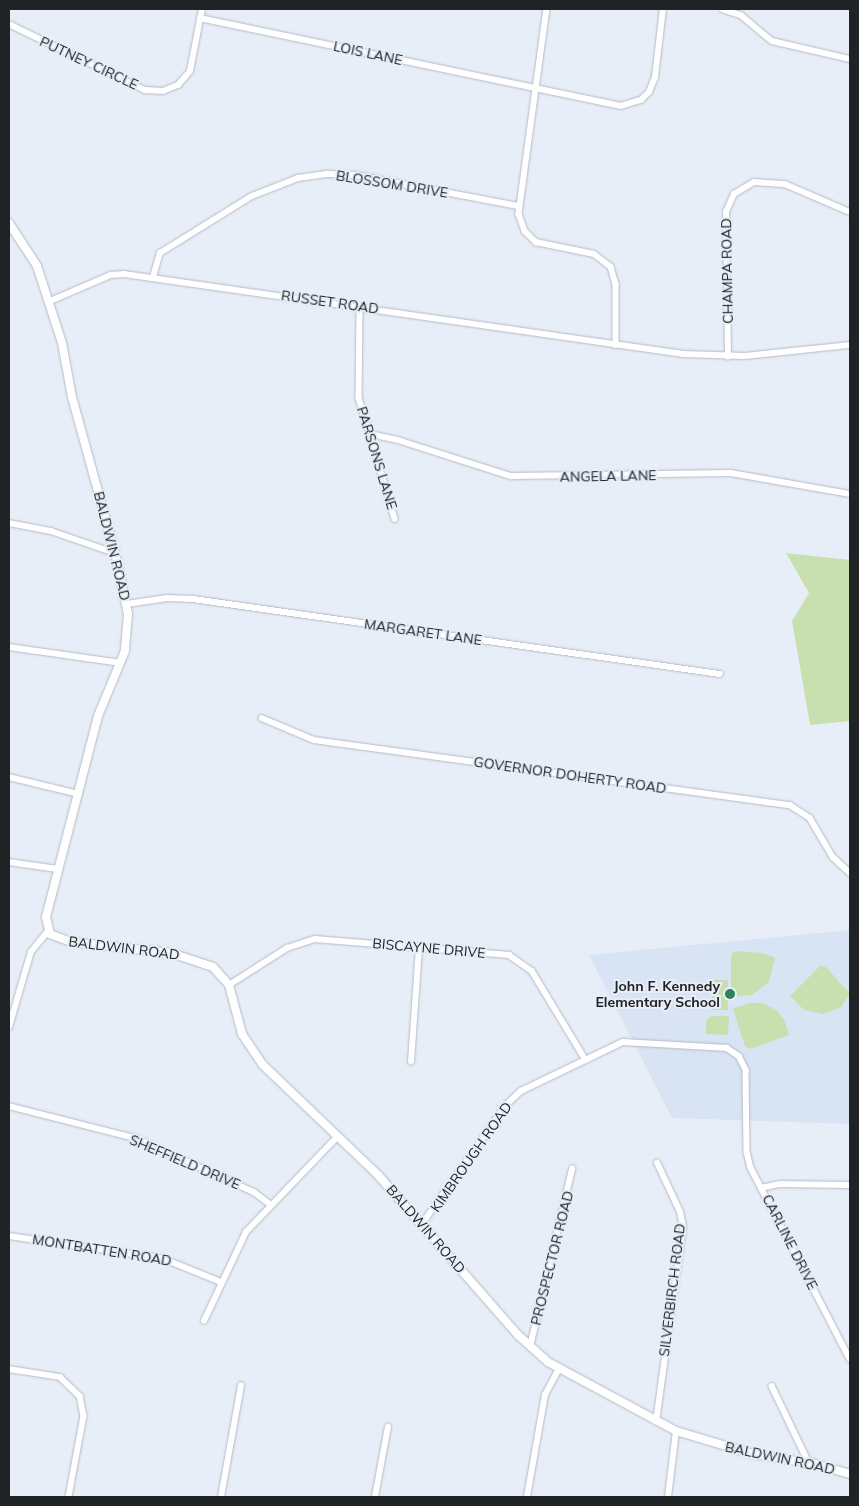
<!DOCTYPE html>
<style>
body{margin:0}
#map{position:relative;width:859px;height:1506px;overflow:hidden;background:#e7eef8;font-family:Mulish,sans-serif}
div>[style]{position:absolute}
.built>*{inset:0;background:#d8e3f3}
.green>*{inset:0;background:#c8e0af;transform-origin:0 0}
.roads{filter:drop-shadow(0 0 1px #b4bbc4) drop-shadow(0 0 1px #b4bbc4)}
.minor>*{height:5.5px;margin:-2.75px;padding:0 2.75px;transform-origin:2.75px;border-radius:2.75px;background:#fff}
.tertiary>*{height:8px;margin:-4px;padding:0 4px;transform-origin:4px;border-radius:4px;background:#fff}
.dots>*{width:14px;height:14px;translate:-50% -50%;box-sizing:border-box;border:2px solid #e7eef8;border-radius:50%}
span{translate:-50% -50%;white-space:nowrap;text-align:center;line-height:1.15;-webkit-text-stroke:4px #e7eef8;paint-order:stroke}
.street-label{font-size:14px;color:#202326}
.poi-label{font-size:14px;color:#202326;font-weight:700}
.right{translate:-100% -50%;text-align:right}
.frame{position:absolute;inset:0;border:10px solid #202326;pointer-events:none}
</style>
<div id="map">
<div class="built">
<div style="clip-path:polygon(850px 930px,850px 1124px,672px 1118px,589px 955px)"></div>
</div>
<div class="green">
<div style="clip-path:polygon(786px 553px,850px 560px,850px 721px,810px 725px,792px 621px,809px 593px)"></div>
<div style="clip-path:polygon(735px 951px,762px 953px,775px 958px,769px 982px,752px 995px,731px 997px,731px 954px)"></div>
<div style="clip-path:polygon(820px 966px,826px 967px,850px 994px,840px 1008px,823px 1014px,804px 1010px,790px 996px)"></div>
<div style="left:712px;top:980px;width:16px;height:30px"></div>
<div style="clip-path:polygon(749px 1003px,763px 1003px,776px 1010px,785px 1021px,789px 1035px,750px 1049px,745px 1046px,733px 1009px)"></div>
<div style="clip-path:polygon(712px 1016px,729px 1016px,728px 1035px,706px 1034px,706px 1021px)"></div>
</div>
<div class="roads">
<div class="minor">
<div style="left:547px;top:9px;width:207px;rotate:97.8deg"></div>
<div style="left:519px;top:214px;width:18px;rotate:71deg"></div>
<div style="left:525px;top:231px;width:16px;rotate:45deg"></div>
<div style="left:536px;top:242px;width:59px;rotate:11.7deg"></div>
<div style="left:594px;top:254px;width:21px;rotate:37deg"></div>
<div style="left:611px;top:267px;width:18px;rotate:74deg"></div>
<div style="left:616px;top:284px;width:61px;rotate:90deg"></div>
<div style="left:722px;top:9px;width:20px;rotate:18deg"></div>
<div style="left:741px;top:15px;width:40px;rotate:40deg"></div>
<div style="left:772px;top:41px;width:80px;rotate:13deg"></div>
<div style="left:200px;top:18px;width:430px;rotate:11.8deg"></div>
<div style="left:621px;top:106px;width:21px;rotate:-17deg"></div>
<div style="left:641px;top:100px;width:11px;rotate:-45deg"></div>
<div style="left:649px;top:92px;width:16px;rotate:-68deg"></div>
<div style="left:655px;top:77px;width:68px;rotate:-83.3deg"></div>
<div style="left:9px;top:24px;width:151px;rotate:25.9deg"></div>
<div style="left:145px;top:90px;width:18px;rotate:3deg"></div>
<div style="left:163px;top:91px;width:16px;rotate:-22deg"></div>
<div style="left:178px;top:85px;width:18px;rotate:-49deg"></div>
<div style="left:190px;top:71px;width:63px;rotate:-79deg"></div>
<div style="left:153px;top:277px;width:25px;rotate:-74deg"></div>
<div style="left:160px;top:253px;width:108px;rotate:-31.8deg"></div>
<div style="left:252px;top:196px;width:49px;rotate:-21.4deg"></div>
<div style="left:298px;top:178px;width:30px;rotate:-8deg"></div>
<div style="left:328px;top:174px;width:28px;rotate:2deg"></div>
<div style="left:356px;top:175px;width:166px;rotate:10.8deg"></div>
<div style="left:48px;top:302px;width:69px;rotate:-23.2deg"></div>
<div style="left:111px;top:275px;width:13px;rotate:-4deg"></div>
<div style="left:124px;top:274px;width:565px;rotate:8.14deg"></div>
<div style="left:683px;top:354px;width:62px;rotate:1.8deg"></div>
<div style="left:745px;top:356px;width:106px;rotate:-6deg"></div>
<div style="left:360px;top:307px;width:91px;rotate:90.6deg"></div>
<div style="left:359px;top:398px;width:126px;rotate:73.4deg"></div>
<div style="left:728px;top:357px;width:145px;rotate:-90.8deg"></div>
<div style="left:726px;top:212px;width:20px;rotate:-66deg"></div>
<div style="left:734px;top:194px;width:23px;rotate:-31deg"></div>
<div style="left:754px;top:182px;width:31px;rotate:4deg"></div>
<div style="left:785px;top:184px;width:71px;rotate:23.3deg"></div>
<div style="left:370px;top:434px;width:29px;rotate:12deg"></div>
<div style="left:398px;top:440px;width:119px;rotate:17.7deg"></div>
<div style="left:511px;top:476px;width:220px;rotate:-0.8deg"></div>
<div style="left:731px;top:473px;width:121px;rotate:10deg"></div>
<div style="left:9px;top:523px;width:43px;rotate:10.8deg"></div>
<div style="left:51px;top:531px;width:68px;rotate:19deg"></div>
<div style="left:127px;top:604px;width:40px;rotate:-8.5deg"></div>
<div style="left:167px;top:598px;width:26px;rotate:2deg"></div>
<div style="left:193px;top:599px;width:532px;rotate:8.1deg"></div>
<div style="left:9px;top:647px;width:113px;rotate:8.1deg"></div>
<div style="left:262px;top:718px;width:56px;rotate:22.9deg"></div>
<div style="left:314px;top:740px;width:480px;rotate:7.8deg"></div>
<div style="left:790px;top:805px;width:24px;rotate:33deg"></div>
<div style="left:810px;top:818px;width:45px;rotate:59.5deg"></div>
<div style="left:833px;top:857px;width:23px;rotate:43deg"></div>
<div style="left:9px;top:777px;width:72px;rotate:13.7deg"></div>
<div style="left:9px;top:862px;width:49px;rotate:8.1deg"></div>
<div style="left:229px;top:985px;width:69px;rotate:-32.5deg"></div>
<div style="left:287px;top:948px;width:29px;rotate:-18deg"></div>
<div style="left:315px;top:939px;width:195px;rotate:4.7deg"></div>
<div style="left:509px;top:955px;width:28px;rotate:35deg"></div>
<div style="left:532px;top:971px;width:104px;rotate:58.8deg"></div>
<div style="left:9px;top:1027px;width:78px;rotate:-73.7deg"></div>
<div style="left:31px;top:952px;width:28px;rotate:-51deg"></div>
<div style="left:411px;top:1062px;width:114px;rotate:-86deg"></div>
<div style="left:9px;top:1106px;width:133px;rotate:14.3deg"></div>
<div style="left:138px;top:1139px;width:128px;rotate:24.6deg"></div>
<div style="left:254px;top:1192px;width:21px;rotate:37deg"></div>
<div style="left:761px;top:1188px;width:19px;rotate:-12deg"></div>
<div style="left:780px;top:1184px;width:70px;rotate:0.8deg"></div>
<div style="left:422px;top:1224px;width:146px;rotate:-54.8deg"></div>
<div style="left:506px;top:1105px;width:21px;rotate:-43deg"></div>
<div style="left:521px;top:1091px;width:113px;rotate:-25.7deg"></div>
<div style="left:623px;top:1042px;width:104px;rotate:3.3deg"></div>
<div style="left:727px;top:1048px;width:14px;rotate:34deg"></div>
<div style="left:739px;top:1056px;width:16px;rotate:63deg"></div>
<div style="left:746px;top:1070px;width:82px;rotate:89.3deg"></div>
<div style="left:747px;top:1152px;width:16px;rotate:76deg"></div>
<div style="left:751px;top:1168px;width:215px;rotate:62.6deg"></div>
<div style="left:9px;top:1236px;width:155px;rotate:8.2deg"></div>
<div style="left:162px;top:1258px;width:64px;rotate:22.1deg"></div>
<div style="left:204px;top:1321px;width:98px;rotate:-64.7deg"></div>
<div style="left:246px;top:1232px;width:133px;rotate:-46.2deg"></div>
<div style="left:530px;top:1347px;width:183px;rotate:-76.7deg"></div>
<div style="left:9px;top:1369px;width:52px;rotate:8.9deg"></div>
<div style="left:60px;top:1377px;width:28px;rotate:44deg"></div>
<div style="left:80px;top:1396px;width:20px;rotate:79deg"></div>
<div style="left:84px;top:1416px;width:82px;rotate:100.5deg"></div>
<div style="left:772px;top:1386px;width:85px;rotate:64.3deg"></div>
<div style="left:656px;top:1422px;width:197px;rotate:-82.1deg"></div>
<div style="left:683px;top:1227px;width:15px;rotate:-101deg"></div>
<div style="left:680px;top:1212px;width:54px;rotate:-115.1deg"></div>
<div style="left:221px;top:1497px;width:113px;rotate:-79.8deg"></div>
<div style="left:375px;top:1497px;width:71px;rotate:-79.5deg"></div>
<div style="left:527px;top:1497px;width:104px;rotate:-80deg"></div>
<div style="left:545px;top:1395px;width:30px;rotate:-62deg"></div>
<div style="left:668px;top:1497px;width:66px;rotate:-83.1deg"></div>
</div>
<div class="tertiary">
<div style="left:9px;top:223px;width:51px;rotate:56.9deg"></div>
<div style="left:37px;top:266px;width:81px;rotate:72deg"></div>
<div style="left:62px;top:343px;width:55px;rotate:79.5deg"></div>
<div style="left:72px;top:397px;width:162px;rotate:74.6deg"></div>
<div style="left:115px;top:553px;width:62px;rotate:78deg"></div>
<div style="left:128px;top:614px;width:37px;rotate:95deg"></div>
<div style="left:125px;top:651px;width:70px;rotate:112.6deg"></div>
<div style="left:98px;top:716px;width:208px;rotate:104.5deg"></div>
<div style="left:46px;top:917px;width:17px;rotate:77deg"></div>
<div style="left:50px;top:934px;width:22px;rotate:21deg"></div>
<div style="left:71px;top:942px;width:101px;rotate:6.3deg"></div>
<div style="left:171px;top:953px;width:44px;rotate:18.4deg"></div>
<div style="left:213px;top:967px;width:24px;rotate:48deg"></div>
<div style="left:229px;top:985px;width:51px;rotate:75.1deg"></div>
<div style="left:242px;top:1034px;width:37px;rotate:56deg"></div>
<div style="left:263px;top:1065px;width:159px;rotate:43.7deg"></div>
<div style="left:378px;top:1175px;width:213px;rotate:48.8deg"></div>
<div style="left:518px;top:1335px;width:40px;rotate:42deg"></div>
<div style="left:548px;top:1362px;width:145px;rotate:28.3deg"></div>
<div style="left:676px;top:1431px;width:80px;rotate:16.6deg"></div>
<div style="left:753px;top:1454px;width:63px;rotate:9.2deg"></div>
<div style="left:815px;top:1464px;width:36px;rotate:16deg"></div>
</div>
</div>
<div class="dots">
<div style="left:730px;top:994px;background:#298258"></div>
</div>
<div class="street-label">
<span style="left:368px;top:53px;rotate:12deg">LOIS LANE</span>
<span style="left:89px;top:63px;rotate:25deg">PUTNEY CIRCLE</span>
<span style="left:392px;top:184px;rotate:9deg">BLOSSOM DRIVE</span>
<span style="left:727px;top:271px;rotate:-91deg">CHAMPA ROAD</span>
<span style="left:330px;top:302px;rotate:8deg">RUSSET ROAD</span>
<span style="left:377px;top:458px;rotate:73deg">PARSONS LANE</span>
<span style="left:608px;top:476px;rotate:-1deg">ANGELA LANE</span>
<span style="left:112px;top:546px;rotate:76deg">BALDWIN ROAD</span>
<span style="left:423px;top:632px;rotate:8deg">MARGARET LANE</span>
<span style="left:570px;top:775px;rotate:8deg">GOVERNOR DOHERTY ROAD</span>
<span style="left:124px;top:948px;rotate:7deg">BALDWIN ROAD</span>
<span style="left:429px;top:948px;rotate:5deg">BISCAYNE DRIVE</span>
<span style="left:471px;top:1157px;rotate:-55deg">KIMBROUGH ROAD</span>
<span style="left:185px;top:1162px;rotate:23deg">SHEFFIELD DRIVE</span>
<span style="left:426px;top:1229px;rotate:49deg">BALDWIN ROAD</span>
<span style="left:790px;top:1242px;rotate:63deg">CARLINE DRIVE</span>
<span style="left:102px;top:1250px;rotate:9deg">MONTBATTEN ROAD</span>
<span style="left:552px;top:1258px;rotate:-76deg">PROSPECTOR ROAD</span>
<span style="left:672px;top:1290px;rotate:-83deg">SILVERBIRCH ROAD</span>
<span style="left:780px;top:1458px;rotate:12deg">BALDWIN ROAD</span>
</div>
<div class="poi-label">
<span class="right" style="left:720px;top:994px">John F. Kennedy<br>Elementary School</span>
</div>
<div class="frame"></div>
</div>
